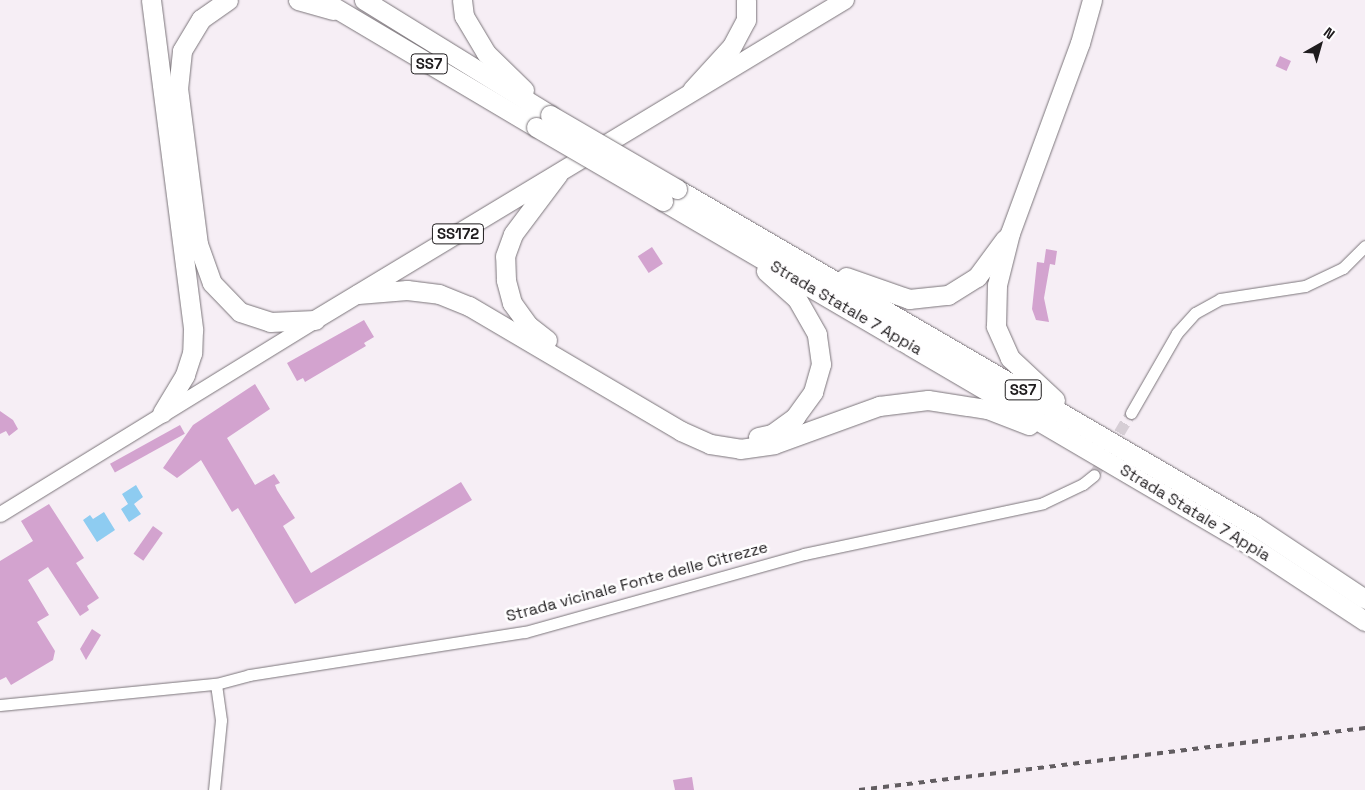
<!DOCTYPE html>
<style>
body{margin:0}
#map{position:relative;width:1365px;height:790px;overflow:hidden;background:#f6eef5;font-family:"Space Grotesk",sans-serif}
div>[style]{position:absolute}
.water>*{inset:0;background:#8eccf1}
.building>*{inset:0;background:#d3a3cf;transform-origin:0 0}
.minor-tunnel>*{height:11px;margin-top:-5.5px;transform-origin:0;background:repeating-linear-gradient(90deg,#d6ced5 0 11px,transparent 0 16.5px)}
.roads{filter:drop-shadow(0 0 1px #7b757a) drop-shadow(0 0 1px #7b757a)}
.minor>*{height:11px;margin:-5.5px;padding:0 5.5px;transform-origin:5.5px;border-radius:5.5px;background:#fff}
.secondary>*{height:15px;margin:-7.5px;padding:0 7.5px;transform-origin:7.5px;border-radius:7.5px;background:#fff}
.primary>*{height:18px;margin:-9px;padding:0 9px;transform-origin:9px;border-radius:9px;background:#fff}
.trunk>*{height:19px;margin:-9.5px;padding:0 9.5px;transform-origin:9.5px;border-radius:9.5px;background:#fff}
.rail>*{height:4px;margin-top:-2px;transform-origin:0;background:repeating-linear-gradient(90deg,#625d61 0 6px,transparent 0 12px)}
.bridges{filter:drop-shadow(0 0 1px #7b757a) drop-shadow(0 0 1px #7b757a)}
.trunk-bridge>*{height:19px;margin:-9.5px;padding:0 9.5px;transform-origin:9.5px;border-radius:9.5px;background:#fff}
span{translate:-50% -50%;white-space:nowrap;text-align:center;line-height:1.15;-webkit-text-stroke:5px #fffeff;paint-order:stroke}
.shield-label span{padding:1px 4px;background:#fffeff;border:1px solid;border-radius:4px;-webkit-text-stroke-width:0}
.shield-label{font-size:15px;color:#1f1c1e;font-weight:700}
.street-label{font-size:16px;color:#1f1c1e}
.north{position:absolute;left:1295px;top:20px;width:50px;height:50px;-webkit-text-stroke:4px #fffeff;paint-order:stroke;rotate:38deg;font-size:14px;font-weight:700;line-height:20px;text-align:center;color:#1f1c1e}
.north::after{content:'';display:block;margin:auto;width:18px;height:22px;background:#1f1c1e;clip-path:polygon(50% 0,100% 100%,50% 72%,0 100%)}
</style>
<div id="map">
<div class="water">
<div style="clip-path:polygon(136px 485px,143px 497px,134px 504px,141px 514px,129px 522px,121px 509px,128px 504px,122px 494px)"></div>
<div style="clip-path:polygon(104px 512px,115px 530px,97px 542px,83px 520px,90px 515px,93px 519px)"></div>
</div>
<div class="building">
<div style="left:1280px;top:56px;width:12px;height:11px;rotate:24deg"></div>
<div style="left:652px;top:247px;width:20px;height:17px;rotate:57deg"></div>
<div style="clip-path:polygon(1046px 249px,1057px 251px,1055px 265px,1050px 264px,1044px 298px,1049px 322px,1036px 320px,1032px 309px,1037px 262px,1044px 263px)"></div>
<div style="clip-path:polygon(364px 320px,374px 337px,364px 343px,366px 346px,305px 382px,303px 378px,297px 381px,287px 363px)"></div>
<div style="clip-path:polygon(255px 384px,270px 409px,227px 438px,255px 485px,274px 474px,280px 483px,275px 485px,277px 490px,295px 518px,283px 526px,311px 573px,461px 482px,472px 500px,295px 604px,238px 508px,232px 512px,201px 460px,177px 478px,163px 468px,193px 425px)"></div>
<div style="clip-path:polygon(0 411px,13px 420px,18px 429px,9px 436px,6px 431px,0 434px)"></div>
<div style="left:180px;top:425px;width:10px;height:80px;rotate:61deg"></div>
<div style="clip-path:polygon(49px 504px,84px 558px,76px 563px,99px 598px,87px 606px,89px 610px,80px 616px,48px 567px,28px 580px,49px 615px,37px 622px,55px 651px,53px 660px,11px 685px,6px 677px,0 680px,0 561px,33px 541px,21px 521px)"></div>
<div style="left:153px;top:526px;width:12px;height:34px;rotate:35deg"></div>
<div style="clip-path:polygon(92px 629px,101px 635px,86px 660px,80px 649px)"></div>
<div style="clip-path:polygon(692px 777px,694px 790px,675px 790px,673px 780px)"></div>
</div>
<div class="minor-tunnel">
<div style="left:1094px;top:475px;width:72px;rotate:-59.2deg"></div>
</div>
<div class="roads">
<div class="minor">
<div style="left:1131px;top:413px;width:92px;rotate:-60.1deg"></div>
<div style="left:1177px;top:333px;width:27px;rotate:-48deg"></div>
<div style="left:1195px;top:313px;width:29px;rotate:-29deg"></div>
<div style="left:1220px;top:299px;width:86px;rotate:-8.7deg"></div>
<div style="left:1305px;top:286px;width:42px;rotate:-25.3deg"></div>
<div style="left:1343px;top:268px;width:31px;rotate:-45deg"></div>
<div style="left:0;top:705px;width:217px;rotate:-5.6deg"></div>
<div style="left:216px;top:684px;width:34px;rotate:-15deg"></div>
<div style="left:249px;top:675px;width:279px;rotate:-8.9deg"></div>
<div style="left:525px;top:632px;width:290px;rotate:-15.6deg"></div>
<div style="left:804px;top:554px;width:244px;rotate:-12deg"></div>
<div style="left:1043px;top:503px;width:44px;rotate:-25.4deg"></div>
<div style="left:1083px;top:484px;width:14px;rotate:-39deg"></div>
<div style="left:214px;top:790px;width:70px;rotate:-84.3deg"></div>
<div style="left:221px;top:720px;width:36px;rotate:-98deg"></div>
</div>
<div class="secondary">
<div style="left:0;top:514px;width:370px;rotate:-31.6deg"></div>
</div>
<div class="primary">
<div style="left:315px;top:320px;width:619px;rotate:-31.12deg"></div>
</div>
<div class="trunk">
<div style="left:151px;top:0;width:333px;rotate:82.7deg"></div>
<div style="left:193px;top:330px;width:23px;rotate:92deg"></div>
<div style="left:192px;top:353px;width:23px;rotate:108deg"></div>
<div style="left:185px;top:375px;width:44px;rotate:121.2deg"></div>
<div style="left:228px;top:0;width:33px;rotate:145deg"></div>
<div style="left:201px;top:19px;width:37px;rotate:121deg"></div>
<div style="left:182px;top:51px;width:37px;rotate:96deg"></div>
<div style="left:178px;top:88px;width:157px;rotate:82.7deg"></div>
<div style="left:198px;top:244px;width:41px;rotate:70.3deg"></div>
<div style="left:212px;top:283px;width:40px;rotate:46deg"></div>
<div style="left:240px;top:312px;width:32px;rotate:18deg"></div>
<div style="left:270px;top:322px;width:45px;rotate:-2.5deg"></div>
<div style="left:298px;top:0;width:36px;rotate:16deg"></div>
<div style="left:322px;top:0;width:249px;rotate:30.7deg"></div>
<div style="left:364px;top:0;width:219px;rotate:31.7deg"></div>
<div style="left:462px;top:0;width:16px;rotate:83deg"></div>
<div style="left:464px;top:16px;width:43px;rotate:59.3deg"></div>
<div style="left:486px;top:53px;width:53px;rotate:44.2deg"></div>
<div style="left:692px;top:90px;width:59px;rotate:-47.7deg"></div>
<div style="left:732px;top:46px;width:30px;rotate:-62deg"></div>
<div style="left:746px;top:20px;width:20px;rotate:-90deg"></div>
<div style="left:677px;top:189px;width:669px;rotate:30.24deg"></div>
<div style="left:1255px;top:526px;width:132px;rotate:33.6deg"></div>
<div style="left:663px;top:201px;width:675px;rotate:30.37deg"></div>
<div style="left:1245px;top:542px;width:144px;rotate:33.4deg"></div>
<div style="left:846px;top:277px;width:67px;rotate:19.2deg"></div>
<div style="left:909px;top:299px;width:39px;rotate:-6deg"></div>
<div style="left:948px;top:295px;width:34px;rotate:-32deg"></div>
<div style="left:977px;top:277px;width:47px;rotate:-53.6deg"></div>
<div style="left:358px;top:294px;width:49px;rotate:-4.7deg"></div>
<div style="left:407px;top:290px;width:32px;rotate:7deg"></div>
<div style="left:439px;top:294px;width:32px;rotate:22deg"></div>
<div style="left:469px;top:306px;width:246px;rotate:30.5deg"></div>
<div style="left:681px;top:431px;width:32px;rotate:24deg"></div>
<div style="left:710px;top:444px;width:30px;rotate:9deg"></div>
<div style="left:740px;top:449px;width:34px;rotate:-8deg"></div>
<div style="left:774px;top:444px;width:112px;rotate:-19.9deg"></div>
<div style="left:879px;top:406px;width:49px;rotate:-7deg"></div>
<div style="left:928px;top:400px;width:60px;rotate:8.7deg"></div>
<div style="left:987px;top:409px;width:45px;rotate:20.9deg"></div>
<div style="left:547px;top:340px;width:24px;rotate:-142deg"></div>
<div style="left:528px;top:325px;width:27px;rotate:-126deg"></div>
<div style="left:512px;top:303px;width:24px;rotate:-105deg"></div>
<div style="left:506px;top:280px;width:24px;rotate:-92deg"></div>
<div style="left:505px;top:256px;width:23px;rotate:-70deg"></div>
<div style="left:513px;top:234px;width:75px;rotate:-53.1deg"></div>
<div style="left:1055px;top:400px;width:62px;rotate:-137deg"></div>
<div style="left:1010px;top:358px;width:35px;rotate:-114deg"></div>
<div style="left:996px;top:326px;width:41px;rotate:-88.6deg"></div>
<div style="left:997px;top:285px;width:54px;rotate:-76deg"></div>
<div style="left:1010px;top:233px;width:202px;rotate:-69.8deg"></div>
<div style="left:1080px;top:43px;width:45px;rotate:-74.4deg"></div>
<div style="left:758px;top:437px;width:14px;rotate:-12deg"></div>
<div style="left:772px;top:434px;width:29px;rotate:-36deg"></div>
<div style="left:795px;top:417px;width:31px;rotate:-54deg"></div>
<div style="left:813px;top:392px;width:29px;rotate:-74deg"></div>
<div style="left:821px;top:364px;width:30px;rotate:-98deg"></div>
<div style="left:817px;top:334px;width:40px;rotate:-119.7deg"></div>
<div style="left:797px;top:299px;width:42px;rotate:-137.9deg"></div>
</div>
</div>
<div class="rail">
<div style="left:859px;top:790px;width:510px;rotate:-6.99deg"></div>
</div>
<div class="bridges">
<div class="trunk-bridge">
<div style="left:550px;top:115px;width:147px;rotate:30.2deg"></div>
<div style="left:536px;top:127px;width:147px;rotate:30.2deg"></div>
</div>
</div>
<div class="shield-label">
<span style="left:429px;top:64px">SS7</span>
<span style="left:458px;top:234px">SS172</span>
<span style="left:1023px;top:390px">SS7</span>
</div>
<div class="street-label">
<span style="left:846px;top:308px;rotate:30deg">Strada Statale 7 Appia</span>
<span style="left:1195px;top:513px;rotate:31deg">Strada Statale 7 Appia</span>
<span style="left:637px;top:582px;rotate:-15deg">Strada vicinale Fonte delle Citrezze</span>
</div>
<div class="north">N</div>
</div>
